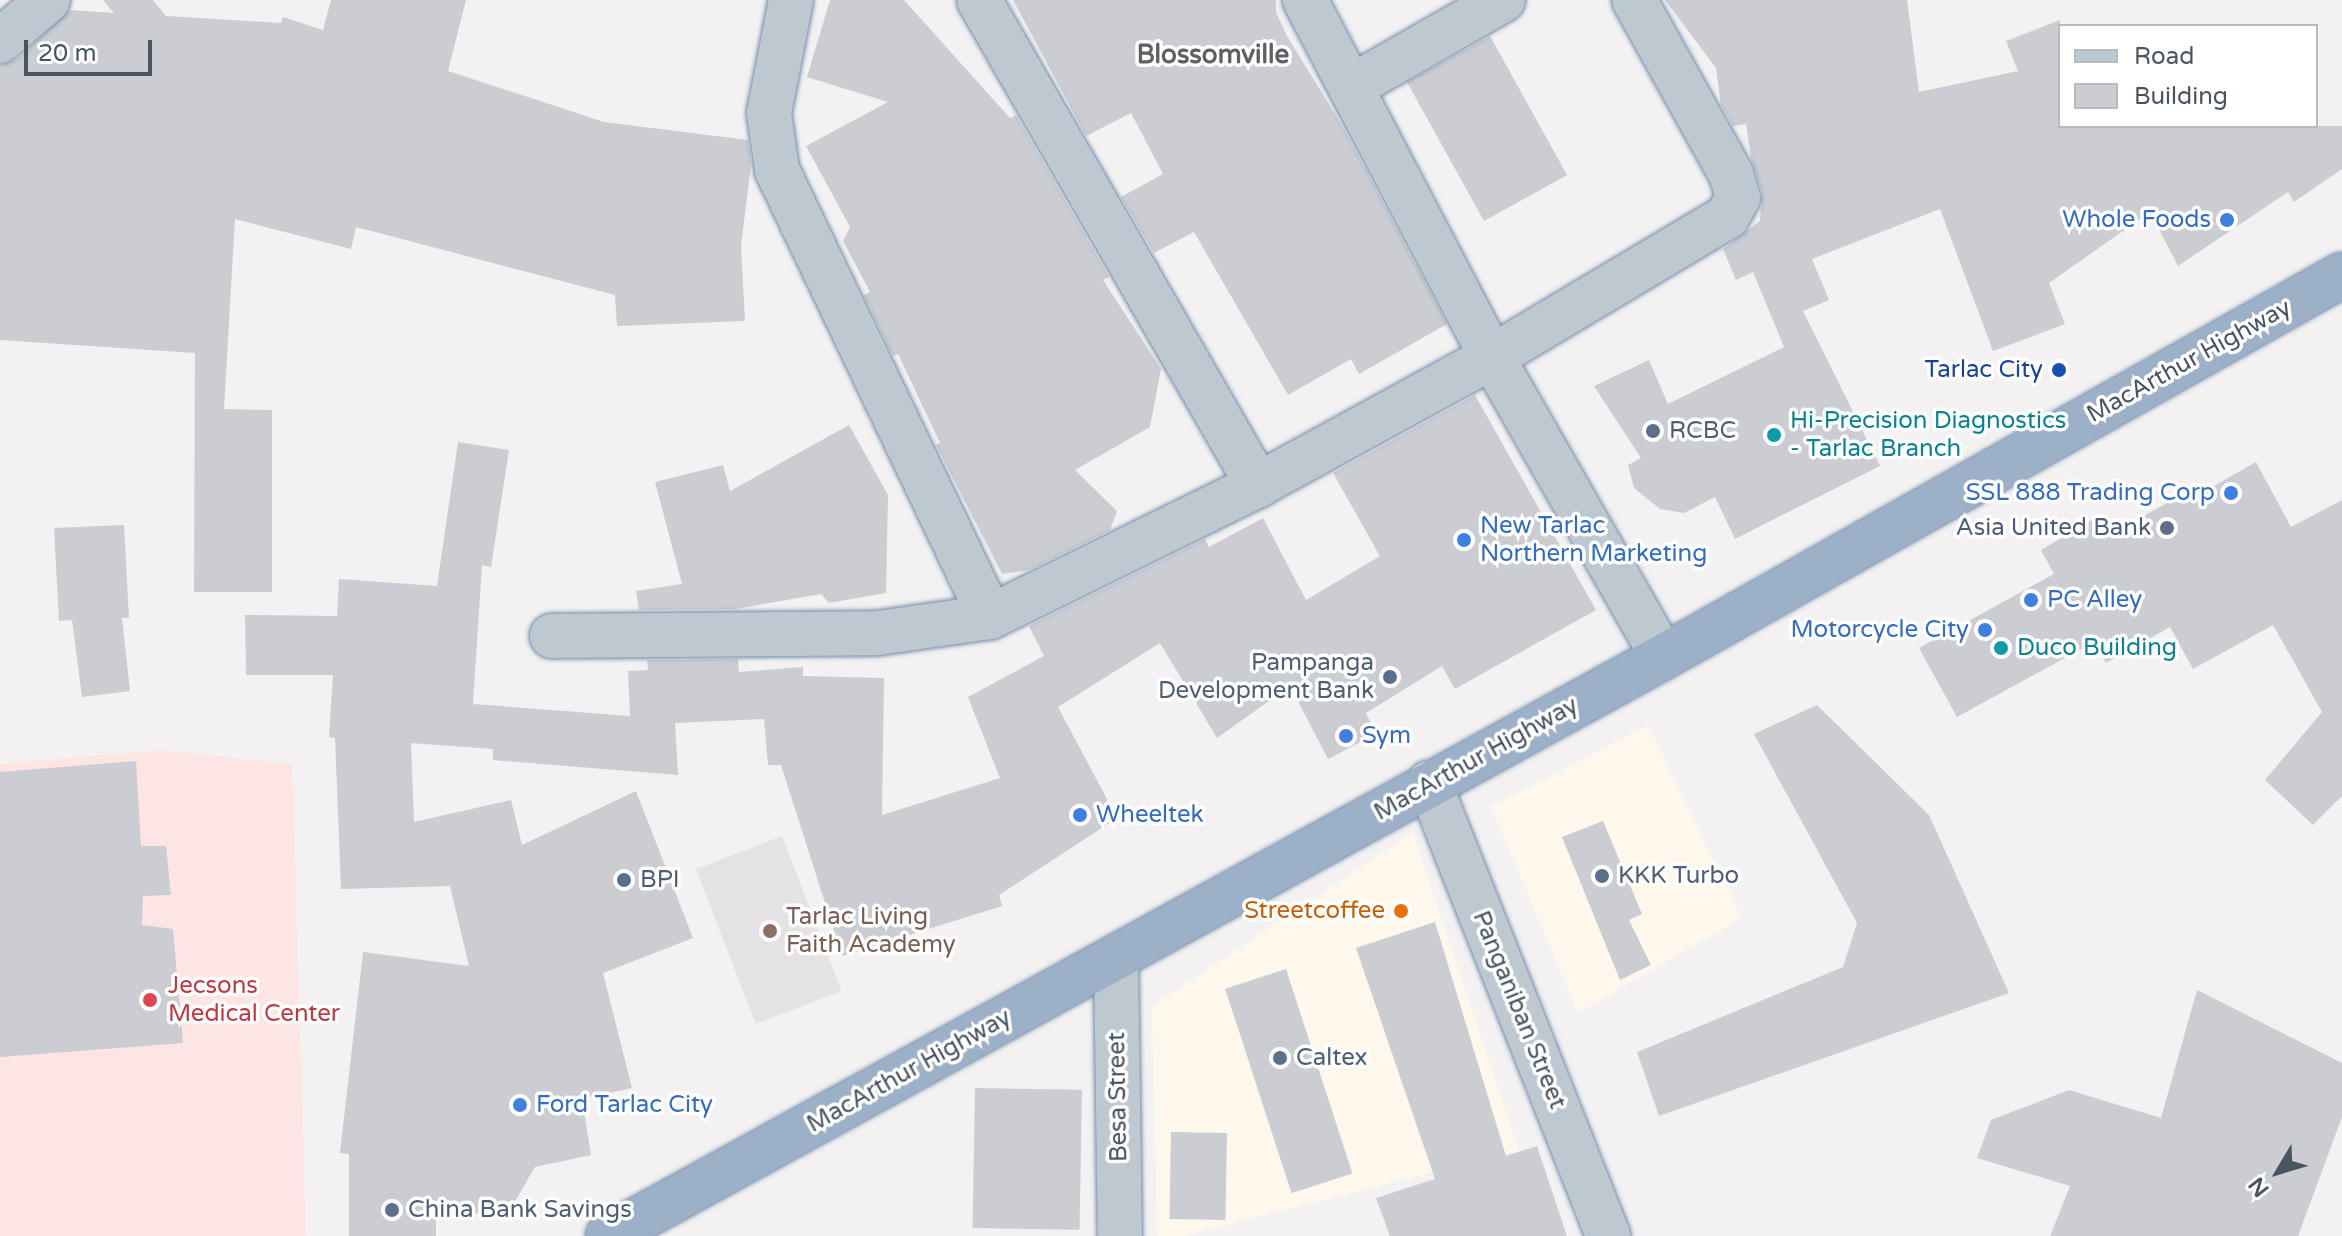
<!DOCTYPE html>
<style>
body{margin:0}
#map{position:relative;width:2342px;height:1236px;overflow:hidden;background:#f3f1f1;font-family:"Varela Round",sans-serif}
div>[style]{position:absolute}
.commercial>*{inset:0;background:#fdf8eb}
.education>*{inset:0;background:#e4e2e3;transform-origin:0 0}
.medical>*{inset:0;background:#fce5e2}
.building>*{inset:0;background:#cbcdd3;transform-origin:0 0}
.roads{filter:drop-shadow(0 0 2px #738dad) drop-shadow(0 0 2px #738dad)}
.minor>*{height:44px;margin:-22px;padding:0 22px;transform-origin:22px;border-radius:22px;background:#bec8d0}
.tertiary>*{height:44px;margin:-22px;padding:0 22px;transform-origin:22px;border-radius:22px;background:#bec8d0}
.trunk>*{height:44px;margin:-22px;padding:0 22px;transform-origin:22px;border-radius:22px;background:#9cb0c8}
.dots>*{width:22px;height:22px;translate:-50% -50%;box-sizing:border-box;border:4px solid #fff;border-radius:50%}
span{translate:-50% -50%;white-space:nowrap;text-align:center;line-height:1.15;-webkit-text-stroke:7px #fff;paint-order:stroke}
.shop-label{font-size:24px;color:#366cbe}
.right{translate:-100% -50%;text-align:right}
.left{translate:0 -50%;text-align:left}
.street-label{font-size:24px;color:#48545f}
.transit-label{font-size:24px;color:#164399}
.culture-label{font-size:24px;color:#0d838f}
.service-label{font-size:24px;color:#4e5e75}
.food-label{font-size:24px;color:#c56008}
.education-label{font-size:24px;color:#785e54}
.health-label{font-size:24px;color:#be3a42}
.neighbourhood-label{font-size:26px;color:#5d6166;font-weight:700}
.legend{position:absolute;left:2058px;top:24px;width:260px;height:104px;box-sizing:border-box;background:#fff;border:2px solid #b6bbbf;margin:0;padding:10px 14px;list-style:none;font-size:24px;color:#48545f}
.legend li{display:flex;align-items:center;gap:16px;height:40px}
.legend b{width:40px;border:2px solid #b6bbbf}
.north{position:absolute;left:2238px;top:1132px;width:80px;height:80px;-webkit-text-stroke:6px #fff;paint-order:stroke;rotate:232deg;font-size:22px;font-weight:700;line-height:32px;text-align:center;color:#48545f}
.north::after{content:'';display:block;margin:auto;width:28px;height:36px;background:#48545f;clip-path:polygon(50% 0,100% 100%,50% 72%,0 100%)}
.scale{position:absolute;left:24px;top:40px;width:128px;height:36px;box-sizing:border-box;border:4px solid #48545f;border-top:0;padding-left:10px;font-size:24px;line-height:28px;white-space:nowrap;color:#48545f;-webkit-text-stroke:6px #fff;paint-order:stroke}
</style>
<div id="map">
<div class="commercial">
<div style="clip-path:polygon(1648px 725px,1742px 918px,1578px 1013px,1491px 807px)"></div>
<div style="clip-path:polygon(1413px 832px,1519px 1150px,1184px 1236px,1157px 1236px,1152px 1006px)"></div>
</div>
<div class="education">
<div style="left:782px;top:836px;width:166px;height:92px;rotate:69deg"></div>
</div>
<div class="medical">
<div style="clip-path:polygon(161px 750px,292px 764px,306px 1236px,0 1236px,0 764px)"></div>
</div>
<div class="building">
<div style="clip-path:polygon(103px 0,153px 0,166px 16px,281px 23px,283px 17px,323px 30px,331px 0,466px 0,448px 71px,604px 122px,748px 140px,751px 165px,741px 246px,745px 321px,617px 326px,615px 295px,356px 227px,351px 249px,235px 219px,224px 409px,272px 410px,272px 592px,194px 592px,195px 353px,0 340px,0 65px,16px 60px,70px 10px,114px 13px)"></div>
<div style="clip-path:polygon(830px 0,904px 0,1010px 118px,1016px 115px,1109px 277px,1103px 280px,1161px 369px,1150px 427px,1075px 470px,1117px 511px,1110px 530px,1029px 570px,1002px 574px,936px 445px,940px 443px,898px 354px,893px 356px,864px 295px,870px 292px,843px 241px,850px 227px,806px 146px,888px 102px,807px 77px)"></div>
<div style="clip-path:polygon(1013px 0,1276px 0,1276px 12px,1287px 36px,1343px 127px,1447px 324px,1359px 374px,1351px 359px,1288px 395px,1194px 232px,1154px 253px,1121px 197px,1163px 174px,1131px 113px,1086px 136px)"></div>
<div style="clip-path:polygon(1665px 0,1907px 0,1919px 92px,2018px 71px,2006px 41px,2060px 20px,2060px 126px,2342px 126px,2342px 169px,2294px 202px,2288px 192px,2178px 266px,2150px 212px,2049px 283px,2065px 324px,1993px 351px,1940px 209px,1812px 259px,1829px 300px,1803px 311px,1880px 466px,1735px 539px,1715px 497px,1684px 513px,1660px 509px,1634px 488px,1628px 465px,1641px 458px,1594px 386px,1649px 360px,1668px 404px,1784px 347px,1753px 272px,1736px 280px,1723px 249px,1760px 221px,1762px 192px,1751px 158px,1746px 124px,1733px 126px,1721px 105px,1716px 68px)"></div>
<div style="left:1490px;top:36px;width:159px;height:95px;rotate:61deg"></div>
<div style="clip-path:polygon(1475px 395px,1596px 610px,1455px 689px,1442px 666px,1366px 713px,1376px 734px,1328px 759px,1290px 686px,1217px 738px,1160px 643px,1058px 707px,1117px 818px,999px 895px,1002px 906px,842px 956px,781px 765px,768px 765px,764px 719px,675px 723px,678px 775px,493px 760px,493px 749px,411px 743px,414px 822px,511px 800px,522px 845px,636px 791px,693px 938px,603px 973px,632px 1088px,582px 1099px,591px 1155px,535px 1167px,511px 1208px,436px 1220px,436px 1236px,349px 1236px,349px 1154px,340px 1153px,363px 952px,469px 966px,450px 886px,341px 889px,335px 738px,329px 737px,333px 675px,246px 675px,245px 615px,337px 616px,339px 579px,437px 586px,458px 442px,509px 450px,491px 567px,482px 565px,473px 704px,630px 716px,628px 671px,648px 670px,647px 660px,738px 659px,739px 672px,803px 667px,803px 676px,884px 678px,882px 815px,1000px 778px,968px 697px,1044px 656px,1029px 626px,1205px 539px,1209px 547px,1263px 518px,1306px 600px,1380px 556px,1333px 473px)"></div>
<div style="clip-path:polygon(849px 425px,888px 495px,886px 593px,829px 603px,821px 594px,735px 609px,639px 610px,636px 591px,682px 584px,655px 482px,723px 465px,730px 491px)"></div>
<div style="clip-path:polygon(2256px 462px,2291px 527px,2342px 500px,2342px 796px,2313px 825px,2265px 780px,2322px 712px,2273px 625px,2193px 669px,2170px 627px,2106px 663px,2094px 642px,1957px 717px,1919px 648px,2054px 574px,2041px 550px,2100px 515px,2111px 534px,2185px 493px,2189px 500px)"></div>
<div style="clip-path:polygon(124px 525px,129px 618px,122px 618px,130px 691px,82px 697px,72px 620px,59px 621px,54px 528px)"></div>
<div style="clip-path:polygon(1817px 705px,1929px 815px,2009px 993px,1659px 1116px,1637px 1052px,1843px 967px,1857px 923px,1754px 734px)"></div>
<div style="clip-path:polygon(136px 761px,141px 846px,166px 846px,171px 895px,143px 896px,142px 925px,173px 929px,183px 1043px,0 1057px,0 772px)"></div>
<div style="clip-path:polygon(1603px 821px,1642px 914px,1629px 920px,1651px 965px,1620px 980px,1562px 837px)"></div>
<div style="clip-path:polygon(1435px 922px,1506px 1156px,1537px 1146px,1567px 1236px,1390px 1236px,1376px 1198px,1435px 1179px,1356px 948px)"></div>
<div style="left:1286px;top:969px;width:215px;height:64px;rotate:72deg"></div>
<div style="clip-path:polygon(2197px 990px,2342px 1063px,2342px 1117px,2298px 1236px,2050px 1236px,2070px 1186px,1977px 1158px,1991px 1120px,2069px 1090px,2161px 1118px)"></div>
<div style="left:975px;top:1088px;width:107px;height:140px;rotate:1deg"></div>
<div style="left:1171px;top:1132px;width:56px;height:87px;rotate:1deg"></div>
</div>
<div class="roads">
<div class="minor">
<div style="left:791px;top:0;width:115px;rotate:101deg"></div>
<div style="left:769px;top:113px;width:58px;rotate:82deg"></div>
<div style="left:777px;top:170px;width:495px;rotate:64.5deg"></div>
<div style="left:979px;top:0;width:560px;rotate:60.09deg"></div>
<div style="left:1305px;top:0;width:403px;rotate:62.4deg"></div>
<div style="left:1492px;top:357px;width:345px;rotate:60.3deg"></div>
<div style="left:0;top:41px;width:63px;rotate:-40.5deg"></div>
<div style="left:1351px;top:87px;width:175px;rotate:-29.8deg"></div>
<div style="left:552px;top:636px;width:326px;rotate:-0.5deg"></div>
<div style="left:878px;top:633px;width:113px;rotate:-8.1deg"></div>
<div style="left:990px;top:617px;width:299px;rotate:-26.2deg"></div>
<div style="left:1258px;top:485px;width:267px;rotate:-28.7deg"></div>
<div style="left:1492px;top:357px;width:274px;rotate:-30.8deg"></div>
<div style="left:1727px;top:217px;width:22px;rotate:-60deg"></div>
<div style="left:1738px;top:198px;width:25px;rotate:-106deg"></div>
<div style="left:1731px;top:174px;width:199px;rotate:-119.1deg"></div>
<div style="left:1116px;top:958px;width:278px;rotate:89.2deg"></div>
</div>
<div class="tertiary">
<div style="left:1429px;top:783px;width:487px;rotate:68.4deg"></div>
</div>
<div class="trunk">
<div style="left:608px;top:1236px;width:1203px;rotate:-28.76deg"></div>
<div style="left:1663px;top:657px;width:779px;rotate:-29.36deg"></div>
</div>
</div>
<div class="dots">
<div style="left:2227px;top:220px;background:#3f7fe0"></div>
<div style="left:2059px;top:370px;background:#1a4fb4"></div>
<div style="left:1653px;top:431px;background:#5c6f8a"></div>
<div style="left:1774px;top:435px;background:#0f9aa8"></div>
<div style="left:2231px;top:493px;background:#3f7fe0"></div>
<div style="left:2167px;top:528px;background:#5c6f8a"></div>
<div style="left:1464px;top:540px;background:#3f7fe0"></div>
<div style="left:2031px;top:600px;background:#3f7fe0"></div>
<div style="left:1985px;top:630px;background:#3f7fe0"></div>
<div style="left:2001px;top:648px;background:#0f9aa8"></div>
<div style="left:1390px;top:677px;background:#5c6f8a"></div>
<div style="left:1346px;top:736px;background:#3f7fe0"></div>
<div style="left:1080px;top:815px;background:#3f7fe0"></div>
<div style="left:1602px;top:876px;background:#5c6f8a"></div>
<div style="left:624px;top:880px;background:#5c6f8a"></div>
<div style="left:1401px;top:911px;background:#e8710a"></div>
<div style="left:770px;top:931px;background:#8d6e63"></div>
<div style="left:150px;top:1000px;background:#e0444e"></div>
<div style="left:1280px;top:1058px;background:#5c6f8a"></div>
<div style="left:520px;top:1105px;background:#3f7fe0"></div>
<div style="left:392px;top:1210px;background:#5c6f8a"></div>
</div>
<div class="shop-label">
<span class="right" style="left:2211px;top:220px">Whole Foods</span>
<span class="right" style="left:2215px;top:493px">SSL 888 Trading Corp</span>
<span class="left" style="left:1480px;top:540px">New Tarlac<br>Northern Marketing</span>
<span class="left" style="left:2047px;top:600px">PC Alley</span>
<span class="right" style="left:1969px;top:630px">Motorcycle City</span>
<span class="left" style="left:1362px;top:736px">Sym</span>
<span class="left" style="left:1096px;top:815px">Wheeltek</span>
<span class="left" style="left:536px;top:1105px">Ford Tarlac City</span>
</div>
<div class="street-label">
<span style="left:2189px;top:361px;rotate:-29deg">MacArthur Highway</span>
<span style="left:1476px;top:759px;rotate:-29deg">MacArthur Highway</span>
<span style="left:1519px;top:1010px;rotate:68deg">Panganiban Street</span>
<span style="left:909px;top:1071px;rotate:-29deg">MacArthur Highway</span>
<span style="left:1118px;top:1097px;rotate:-91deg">Besa Street</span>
</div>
<div class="transit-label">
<span class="right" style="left:2043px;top:370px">Tarlac City</span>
</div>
<div class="culture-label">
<span class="left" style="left:1790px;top:435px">Hi-Precision Diagnostics<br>- Tarlac Branch</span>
<span class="left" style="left:2017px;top:648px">Duco Building</span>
</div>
<div class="service-label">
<span class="left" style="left:1669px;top:431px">RCBC</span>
<span class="right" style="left:2151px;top:528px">Asia United Bank</span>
<span class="right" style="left:1374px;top:677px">Pampanga<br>Development Bank</span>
<span class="left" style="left:1618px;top:876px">KKK Turbo</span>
<span class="left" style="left:640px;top:880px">BPI</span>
<span class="left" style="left:1296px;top:1058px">Caltex</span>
<span class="left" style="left:408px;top:1210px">China Bank Savings</span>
</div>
<div class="food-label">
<span class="right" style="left:1385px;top:911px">Streetcoffee</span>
</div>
<div class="education-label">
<span class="left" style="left:786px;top:931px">Tarlac Living<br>Faith Academy</span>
</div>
<div class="health-label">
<span class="left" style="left:168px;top:1000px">Jecsons<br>Medical Center</span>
</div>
<div class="neighbourhood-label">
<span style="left:1213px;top:55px">Blossomville</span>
</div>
<ul class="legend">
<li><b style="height:10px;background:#bec8d0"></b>Road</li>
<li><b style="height:22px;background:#cbcdd3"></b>Building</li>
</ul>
<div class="north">N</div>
<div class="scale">20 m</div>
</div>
